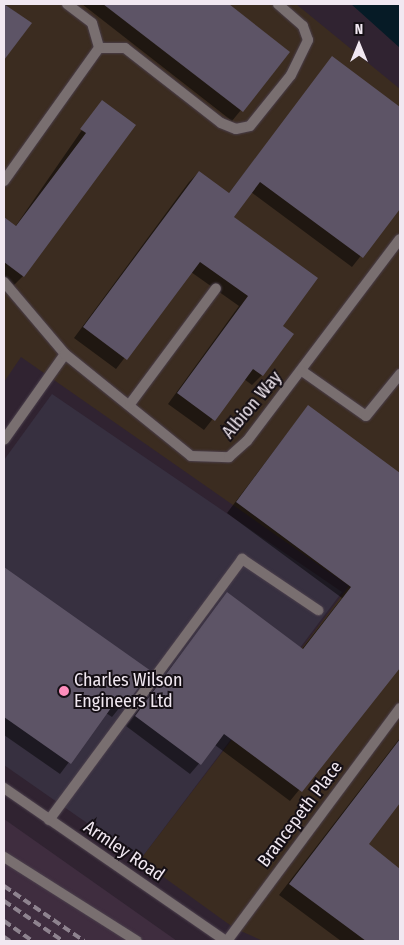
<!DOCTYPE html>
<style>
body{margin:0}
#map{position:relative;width:404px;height:945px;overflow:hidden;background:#302331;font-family:"Fira Sans Condensed",sans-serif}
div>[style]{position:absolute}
.commercial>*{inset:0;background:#373040}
.industrial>*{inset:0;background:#3b2c20}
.built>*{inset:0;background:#3f2d3f}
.water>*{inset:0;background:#061b26}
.shadow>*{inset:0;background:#0007}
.building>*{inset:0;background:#5d5466}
.roads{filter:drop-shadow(0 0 1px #4b3f4c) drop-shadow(0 0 1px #4b3f4c)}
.service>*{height:10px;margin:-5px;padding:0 5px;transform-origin:5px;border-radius:5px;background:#796f70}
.minor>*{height:10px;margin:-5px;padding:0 5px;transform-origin:5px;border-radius:5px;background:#796f70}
.rail>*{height:4px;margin-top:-2px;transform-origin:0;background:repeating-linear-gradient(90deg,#8e838f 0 8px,transparent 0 12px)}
.dots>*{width:14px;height:14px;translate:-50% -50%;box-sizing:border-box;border:2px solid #150f15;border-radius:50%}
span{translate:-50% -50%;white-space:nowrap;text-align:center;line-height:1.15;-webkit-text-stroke:4px #150f15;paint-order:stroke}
.street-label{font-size:18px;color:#f1e8f1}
.poi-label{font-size:18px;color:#f1e8f1}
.left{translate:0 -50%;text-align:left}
.frame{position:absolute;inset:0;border:5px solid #f1e8f1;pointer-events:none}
.north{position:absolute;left:334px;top:20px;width:50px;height:50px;-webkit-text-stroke:4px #150f15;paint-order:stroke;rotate:0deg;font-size:14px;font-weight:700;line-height:20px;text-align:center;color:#f1e8f1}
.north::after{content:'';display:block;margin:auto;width:18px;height:22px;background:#f1e8f1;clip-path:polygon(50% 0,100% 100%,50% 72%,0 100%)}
</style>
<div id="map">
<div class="commercial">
<div style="clip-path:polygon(52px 394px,342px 592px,140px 860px,4px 765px,4px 460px)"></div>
</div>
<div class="industrial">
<div style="clip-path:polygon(4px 4px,296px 4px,400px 89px,400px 941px,263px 941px,234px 928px,140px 860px,349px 586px,21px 357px,4px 382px)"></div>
</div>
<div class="built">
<div style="clip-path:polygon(4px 819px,177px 941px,4px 941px)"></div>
</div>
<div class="water">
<div style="clip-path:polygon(351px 4px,400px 4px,400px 48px,360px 12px)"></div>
</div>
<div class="shadow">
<div style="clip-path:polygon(4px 4px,30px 23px,4px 58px)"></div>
<div style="clip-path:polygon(82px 4px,227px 4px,288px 52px,232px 121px)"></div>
<div style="clip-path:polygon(333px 58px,400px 109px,400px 206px,352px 267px,251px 192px,232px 217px,281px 326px,262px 375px,252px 385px,244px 379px,204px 430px,168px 404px,239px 306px,191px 272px,116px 369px,74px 338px,189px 182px,199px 172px,228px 194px)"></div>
<div style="clip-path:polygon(102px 101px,23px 276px,14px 285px,4px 277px,4px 229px,10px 223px,15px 227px)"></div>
<div style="clip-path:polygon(308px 406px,400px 474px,400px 667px,290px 801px,215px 745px,190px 774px,126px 726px,227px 594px,302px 649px,342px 598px,227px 513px)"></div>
<div style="clip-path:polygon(4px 569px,149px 671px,112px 717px,106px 713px,60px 774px,4px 735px)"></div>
<div style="clip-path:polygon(400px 738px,400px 801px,368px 844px,400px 870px,400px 936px,396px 941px,341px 941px,279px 895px)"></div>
</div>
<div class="building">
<div style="clip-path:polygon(4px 4px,32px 23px,4px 60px)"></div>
<div style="clip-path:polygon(103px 4px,229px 4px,290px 52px,243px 112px)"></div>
<div style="clip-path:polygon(332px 56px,400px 107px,400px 209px,363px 258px,260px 182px,234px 217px,318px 278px,283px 326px,294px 334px,263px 376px,253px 369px,215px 421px,177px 393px,248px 296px,200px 262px,127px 360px,83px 327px,199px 171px,229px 193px)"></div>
<div style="clip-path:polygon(102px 100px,136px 125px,24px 277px,4px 262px,4px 217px,16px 226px,86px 133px,80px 129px)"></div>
<div style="clip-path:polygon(308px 405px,400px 473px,400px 668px,302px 792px,224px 734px,201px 765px,135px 716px,227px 592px,303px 649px,351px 587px,236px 502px)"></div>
<div style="clip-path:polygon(4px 567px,151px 671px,124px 707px,116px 701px,71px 764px,4px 717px)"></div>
<div style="clip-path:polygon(400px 739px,400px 803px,369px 844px,400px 869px,400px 941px,366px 941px,289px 884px)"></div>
</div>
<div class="roads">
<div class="service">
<div style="left:67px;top:4px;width:31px;rotate:37deg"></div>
<div style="left:92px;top:23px;width:26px;rotate:74deg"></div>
<div style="left:99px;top:48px;width:26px"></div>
<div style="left:125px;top:48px;width:122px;rotate:38deg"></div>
<div style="left:221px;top:123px;width:16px;rotate:22deg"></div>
<div style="left:236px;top:129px;width:14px;rotate:-12deg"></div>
<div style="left:250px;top:126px;width:65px;rotate:-51.2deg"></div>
<div style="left:291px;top:75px;width:39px;rotate:-64deg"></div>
<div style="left:308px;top:40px;width:15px;rotate:-110deg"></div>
<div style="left:303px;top:26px;width:33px;rotate:-139deg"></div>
<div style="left:4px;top:181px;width:163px;rotate:-54.5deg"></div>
<div style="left:4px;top:282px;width:94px;rotate:49.7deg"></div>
<div style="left:65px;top:354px;width:105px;rotate:125.3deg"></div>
<div style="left:65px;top:354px;width:162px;rotate:39deg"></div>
<div style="left:191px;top:456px;width:38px;rotate:2deg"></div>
<div style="left:229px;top:457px;width:24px;rotate:-42deg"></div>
<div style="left:247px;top:441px;width:253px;rotate:-52.9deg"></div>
<div style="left:302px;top:371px;width:78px;rotate:35.1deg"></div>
<div style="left:366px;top:416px;width:54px;rotate:-51deg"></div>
<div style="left:130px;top:404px;width:144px;rotate:-53.4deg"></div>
<div style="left:49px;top:820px;width:325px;rotate:-53.5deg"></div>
<div style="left:242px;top:559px;width:92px;rotate:33.9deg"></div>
<div style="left:4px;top:857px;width:157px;rotate:32.3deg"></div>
<div style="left:227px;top:941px;width:290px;rotate:-53.4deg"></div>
</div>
<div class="minor">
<div style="left:4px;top:788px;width:270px;rotate:34.6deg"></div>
</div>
</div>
<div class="rail">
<div style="left:4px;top:886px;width:97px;rotate:34.5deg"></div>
<div style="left:4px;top:901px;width:71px;rotate:34.1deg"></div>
<div style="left:4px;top:921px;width:35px;rotate:35deg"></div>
<div style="left:4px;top:937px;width:7px;rotate:34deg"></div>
</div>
<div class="dots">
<div style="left:64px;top:691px;background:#fe8ebd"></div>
</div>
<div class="street-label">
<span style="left:252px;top:405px;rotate:-50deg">Albion Way</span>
<span style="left:300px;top:814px;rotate:-53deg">Brancepeth Place</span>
<span style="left:124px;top:851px;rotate:34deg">Armley Road</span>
</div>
<div class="poi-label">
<span class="left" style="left:74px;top:691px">Charles Wilson<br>Engineers Ltd</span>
</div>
<div class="frame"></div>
<div class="north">N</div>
</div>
